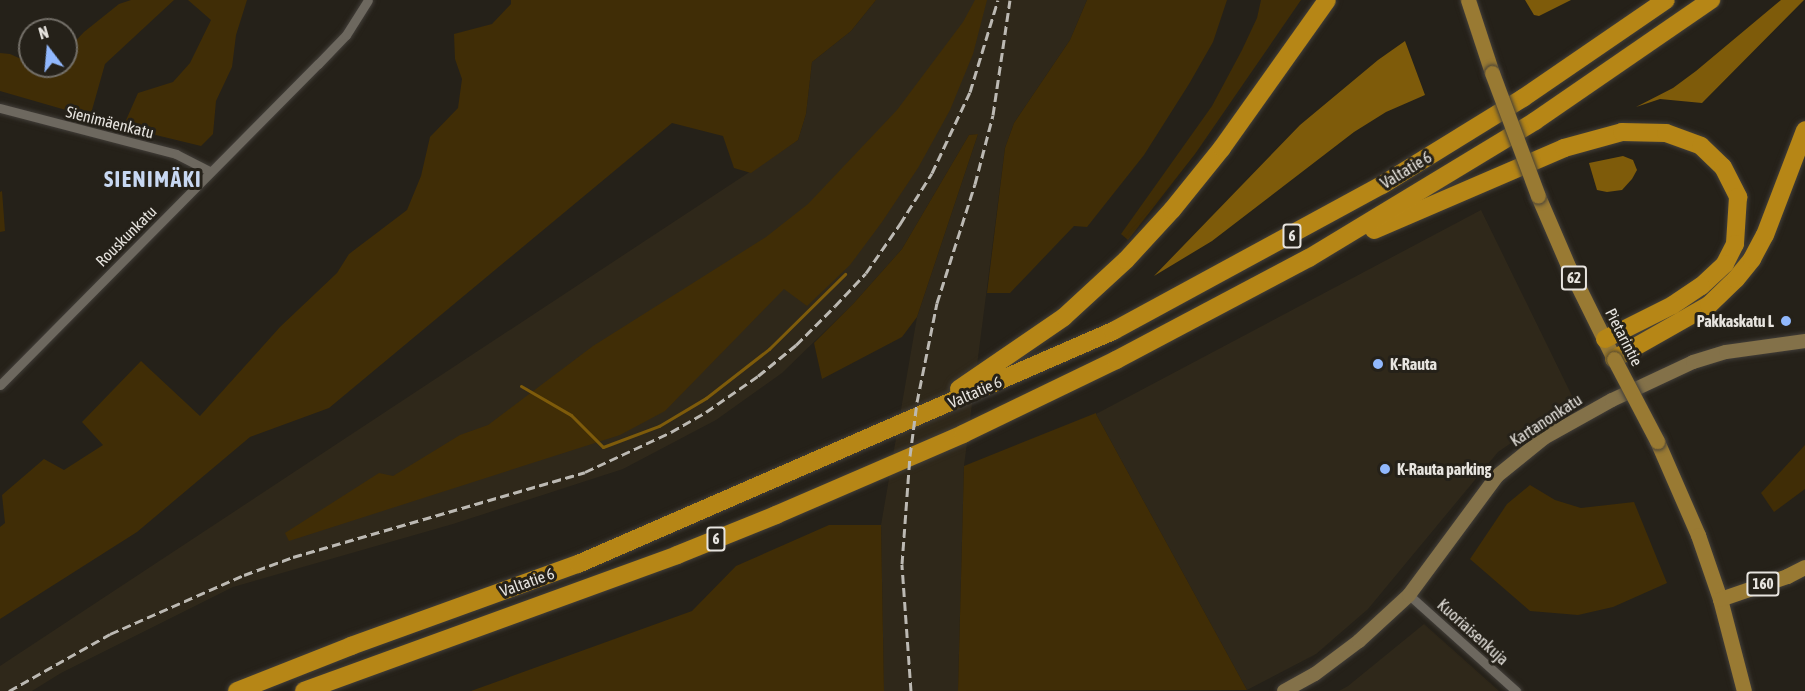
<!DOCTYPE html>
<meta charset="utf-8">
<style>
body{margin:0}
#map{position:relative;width:1805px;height:691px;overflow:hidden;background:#252119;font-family:"Asap Condensed",sans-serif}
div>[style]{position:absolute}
.built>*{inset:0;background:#2f281a}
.green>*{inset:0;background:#402d06}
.water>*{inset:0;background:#7e5b0a}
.stream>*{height:3px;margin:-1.5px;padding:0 1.5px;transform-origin:1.5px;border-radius:1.5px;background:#7e5b0a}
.roads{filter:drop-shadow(0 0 2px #423e39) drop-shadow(0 0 2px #423e39)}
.minor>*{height:9px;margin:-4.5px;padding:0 4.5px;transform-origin:4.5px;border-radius:4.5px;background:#6d685f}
.secondary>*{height:14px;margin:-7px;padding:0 7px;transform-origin:7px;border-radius:7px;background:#837149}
.primary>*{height:15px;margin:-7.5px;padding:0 7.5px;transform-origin:7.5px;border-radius:7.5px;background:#997a33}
.motorway>*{height:18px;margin:-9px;padding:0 9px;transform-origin:9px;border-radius:9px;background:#b68616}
.rail>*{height:3px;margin-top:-1.5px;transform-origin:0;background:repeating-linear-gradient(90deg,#bcb9b3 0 9px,transparent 0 13.5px)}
.bridges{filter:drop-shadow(0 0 2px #423e39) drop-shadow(0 0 2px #423e39)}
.primary-bridge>*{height:15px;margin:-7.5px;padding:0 7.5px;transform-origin:7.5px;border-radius:7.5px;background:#997a33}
.dots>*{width:16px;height:16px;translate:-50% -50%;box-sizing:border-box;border:3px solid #252119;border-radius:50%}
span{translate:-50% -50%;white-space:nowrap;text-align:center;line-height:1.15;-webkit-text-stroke:6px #252119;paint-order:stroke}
.shield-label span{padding:2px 4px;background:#252119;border:2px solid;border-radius:4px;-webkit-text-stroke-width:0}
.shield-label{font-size:15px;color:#e7e4df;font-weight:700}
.street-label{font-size:16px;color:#e7e4df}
.poi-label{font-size:16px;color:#e7e4df;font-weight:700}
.right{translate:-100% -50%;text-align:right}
.left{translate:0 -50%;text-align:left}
.district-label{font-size:22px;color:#c8d8f2;font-weight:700;letter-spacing:1.5px}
.north{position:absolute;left:18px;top:18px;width:60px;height:60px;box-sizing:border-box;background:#252119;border:2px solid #736f68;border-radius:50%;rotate:344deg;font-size:16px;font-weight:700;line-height:24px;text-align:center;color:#e7e4df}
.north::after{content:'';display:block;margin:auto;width:21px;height:27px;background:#91b8fd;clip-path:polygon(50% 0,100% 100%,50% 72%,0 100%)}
</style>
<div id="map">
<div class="built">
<div style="clip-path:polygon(876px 0,1087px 0,1070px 40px,1014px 123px,1005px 148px,964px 466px,958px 691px,884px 691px,881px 525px,917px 317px,978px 134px,969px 135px,902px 249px,854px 303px,782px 373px,716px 420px,623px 469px,453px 524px,233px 587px,61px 673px,32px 691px,0 691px,0 666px,798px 140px,806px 114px,812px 62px,851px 31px)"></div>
<div style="clip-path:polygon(1481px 210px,1574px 400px,1498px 452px,1368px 609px,1316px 654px,1247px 690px,1096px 414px)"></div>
<div style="clip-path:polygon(1424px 624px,1499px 691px,1339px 691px,1348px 686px)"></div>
</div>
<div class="green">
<div style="clip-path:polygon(131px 0,174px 0,105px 64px,90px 117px,0 91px,0 53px,10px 54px,30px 63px,30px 66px,47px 71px,51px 66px,66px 66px,66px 51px,84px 32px,119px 4px)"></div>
<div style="clip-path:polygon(188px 0,247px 0,236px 35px,232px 67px,216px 101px,213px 134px,201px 146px,123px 127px,138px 93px,173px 82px,190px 63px,211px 20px)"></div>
<div style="clip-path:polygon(511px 0,876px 0,851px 31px,812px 62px,806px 114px,798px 140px,751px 173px,734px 168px,723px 136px,672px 123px,329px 408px,250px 437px,137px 532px,0 619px,0 527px,5px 523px,2px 495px,44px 459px,64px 470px,103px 445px,82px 422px,141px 361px,200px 416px,280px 327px,337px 273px,349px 254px,407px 210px,421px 176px,430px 137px,458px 108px,462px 79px,455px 59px,454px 34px,492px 24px,511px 4px)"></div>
<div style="clip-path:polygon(975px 0,987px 0,973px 54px,950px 110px,918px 168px,882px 222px,850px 265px,807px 306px,784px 289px,665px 411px,620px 435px,289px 541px,285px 533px,379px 473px,393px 476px,460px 435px,488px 425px,593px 346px,766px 237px,808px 204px,897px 110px,963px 22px)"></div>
<div style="clip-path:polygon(1087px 0,1227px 0,1213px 42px,1189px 84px,1144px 155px,1087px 227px,1074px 226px,1010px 293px,987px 293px,1005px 148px,1014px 123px,1070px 40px)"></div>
<div style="clip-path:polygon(1261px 0,1301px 0,1195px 154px,1128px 240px,1121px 234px,1212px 106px,1242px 50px,1257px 18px)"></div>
<div style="clip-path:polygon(978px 134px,917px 317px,902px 337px,822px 379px,814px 343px,854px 303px,902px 249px,969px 135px)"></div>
<div style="clip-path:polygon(2px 191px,5px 231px,0 232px,0 192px)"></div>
<div style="clip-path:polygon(1096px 413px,1096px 414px,1247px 690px,958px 691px,964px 466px)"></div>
<div style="clip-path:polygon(1805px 445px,1805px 489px,1774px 512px,1761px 493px)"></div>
<div style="clip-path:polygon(1530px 485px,1555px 500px,1581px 508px,1634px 502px,1667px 583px,1613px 607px,1578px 615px,1530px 611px,1470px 559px,1507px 504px)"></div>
<div style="clip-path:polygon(829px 525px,881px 525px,884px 691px,471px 691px,692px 611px,736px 566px)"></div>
</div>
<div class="water">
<div style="clip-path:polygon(1525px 0,1571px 0,1539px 16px,1534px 15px)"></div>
<div style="clip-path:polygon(1781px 0,1804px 0,1702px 103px,1660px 99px,1636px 107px,1673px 88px,1696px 71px)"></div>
<div style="clip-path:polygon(1405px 41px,1425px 95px,1386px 112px,1354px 132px,1212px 241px,1154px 276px,1300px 125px,1378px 60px)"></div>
<div style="clip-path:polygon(1623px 156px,1633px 160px,1637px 170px,1632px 179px,1622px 190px,1607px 192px,1597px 190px,1589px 163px)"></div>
</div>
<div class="stream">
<div style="left:521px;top:386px;width:58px;rotate:30.1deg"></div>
<div style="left:571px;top:415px;width:45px;rotate:45deg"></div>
<div style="left:603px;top:447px;width:60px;rotate:-20.6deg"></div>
<div style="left:659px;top:426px;width:55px;rotate:-30.8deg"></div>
<div style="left:706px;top:398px;width:80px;rotate:-37.9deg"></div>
<div style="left:769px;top:349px;width:107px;rotate:-44.6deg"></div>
</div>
<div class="roads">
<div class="minor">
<div style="left:0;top:108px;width:182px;rotate:14.6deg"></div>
<div style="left:176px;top:154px;width:38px;rotate:27deg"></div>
<div style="left:0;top:385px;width:452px;rotate:-45.3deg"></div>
<div style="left:318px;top:64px;width:40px;rotate:-46deg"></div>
<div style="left:346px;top:35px;width:41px;rotate:-57.8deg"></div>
<div style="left:1409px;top:595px;width:144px;rotate:41.9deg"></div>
</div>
<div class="secondary">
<div style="left:1284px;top:691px;width:35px;rotate:-29deg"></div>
<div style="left:1315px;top:674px;width:55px;rotate:-36.9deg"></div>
<div style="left:1359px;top:641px;width:68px;rotate:-42.6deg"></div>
<div style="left:1409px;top:595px;width:148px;rotate:-53.5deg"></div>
<div style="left:1497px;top:476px;width:60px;rotate:-39deg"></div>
<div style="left:1544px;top:438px;width:78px;rotate:-29.2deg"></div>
<div style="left:1612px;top:400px;width:89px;rotate:-25.1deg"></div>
<div style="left:1693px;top:362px;width:34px;rotate:-17deg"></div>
<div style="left:1726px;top:352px;width:80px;rotate:-7.9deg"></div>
</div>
<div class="primary">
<div style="left:1468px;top:0;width:77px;rotate:71.8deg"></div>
<div style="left:1538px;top:196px;width:78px;rotate:66.7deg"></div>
<div style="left:1569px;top:268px;width:102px;rotate:63.7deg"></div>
<div style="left:1657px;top:441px;width:103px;rotate:66.4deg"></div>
<div style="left:1698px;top:535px;width:68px;rotate:71deg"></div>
<div style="left:1720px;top:599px;width:95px;rotate:75.4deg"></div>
<div style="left:1720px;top:599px;width:71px;rotate:-18.9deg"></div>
<div style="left:1787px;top:576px;width:20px;rotate:-27deg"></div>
</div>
<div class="motorway">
<div style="left:1374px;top:230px;width:207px;rotate:-23.3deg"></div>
<div style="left:1564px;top:148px;width:60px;rotate:-15.4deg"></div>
<div style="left:1622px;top:132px;width:44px;rotate:1.3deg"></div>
<div style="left:1666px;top:133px;width:37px;rotate:20deg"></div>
<div style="left:1701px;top:146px;width:30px;rotate:44deg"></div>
<div style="left:1723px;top:167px;width:34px;rotate:63deg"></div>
<div style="left:1738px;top:197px;width:47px;rotate:93.7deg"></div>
<div style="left:1735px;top:244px;width:22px;rotate:117deg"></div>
<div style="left:1725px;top:264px;width:33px;rotate:137deg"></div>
<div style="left:1701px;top:286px;width:34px;rotate:146deg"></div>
<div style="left:1673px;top:305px;width:76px;rotate:153.4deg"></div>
<div style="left:1614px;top:359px;width:109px;rotate:-29.6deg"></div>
<div style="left:1709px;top:305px;width:37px;rotate:-44deg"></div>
<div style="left:1736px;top:279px;width:26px;rotate:-51deg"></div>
<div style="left:1752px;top:259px;width:27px;rotate:-62deg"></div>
<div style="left:1765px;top:235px;width:112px;rotate:-69.1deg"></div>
<div style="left:959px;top:389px;width:127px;rotate:-34.4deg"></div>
<div style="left:1064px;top:317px;width:84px;rotate:-42.6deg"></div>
<div style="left:1126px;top:260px;width:68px;rotate:-47.4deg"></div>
<div style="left:1172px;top:210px;width:80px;rotate:-51.1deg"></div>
<div style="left:1222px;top:148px;width:181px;rotate:-54.6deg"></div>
<div style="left:237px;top:691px;width:123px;rotate:-21.5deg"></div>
<div style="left:351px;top:646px;width:241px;rotate:-19.9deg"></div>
<div style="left:578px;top:564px;width:584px;rotate:-23.53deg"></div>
<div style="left:1113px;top:331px;width:306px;rotate:-28.5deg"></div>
<div style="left:1382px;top:185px;width:166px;rotate:-31.7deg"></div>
<div style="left:1523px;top:98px;width:173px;rotate:-34.4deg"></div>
<div style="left:304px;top:691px;width:397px;rotate:-20deg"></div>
<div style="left:677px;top:555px;width:107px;rotate:-22deg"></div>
<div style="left:776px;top:515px;width:204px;rotate:-23.4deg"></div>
<div style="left:963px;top:434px;width:170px;rotate:-25.8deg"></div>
<div style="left:1116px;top:360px;width:218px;rotate:-27.9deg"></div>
<div style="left:1309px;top:258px;width:264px;rotate:-31.2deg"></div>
<div style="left:1535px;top:121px;width:214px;rotate:-34.5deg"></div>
</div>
</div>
<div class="rail">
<div style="left:9px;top:691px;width:116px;rotate:-29.4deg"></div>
<div style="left:110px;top:634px;width:146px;rotate:-23.8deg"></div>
<div style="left:244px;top:575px;width:52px;rotate:-20.2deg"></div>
<div style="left:293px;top:557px;width:304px;rotate:-16.2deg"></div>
<div style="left:585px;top:472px;width:95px;rotate:-24.9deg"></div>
<div style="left:671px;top:432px;width:40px;rotate:-29.7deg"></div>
<div style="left:706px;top:412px;width:63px;rotate:-34.7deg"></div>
<div style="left:758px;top:376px;width:49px;rotate:-39.2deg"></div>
<div style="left:796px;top:345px;width:55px;rotate:-45deg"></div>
<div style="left:835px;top:306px;width:45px;rotate:-46.8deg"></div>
<div style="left:866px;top:273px;width:60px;rotate:-55.2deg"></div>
<div style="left:900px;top:224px;width:60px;rotate:-57.9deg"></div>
<div style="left:932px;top:173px;width:89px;rotate:-64.9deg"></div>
<div style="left:970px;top:92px;width:96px;rotate:-73.1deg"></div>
<div style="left:911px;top:691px;width:127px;rotate:-94.1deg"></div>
<div style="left:902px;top:564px;width:108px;rotate:-85.8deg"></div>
<div style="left:910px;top:456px;width:54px;rotate:-82.6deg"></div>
<div style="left:917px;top:402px;width:101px;rotate:-78.6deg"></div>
<div style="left:937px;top:303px;width:125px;rotate:-72.3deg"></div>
<div style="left:975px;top:184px;width:71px;rotate:-75.4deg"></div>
<div style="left:993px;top:115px;width:116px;rotate:-81.6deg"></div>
</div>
<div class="bridges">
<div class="primary-bridge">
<div style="left:1492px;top:73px;width:131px;rotate:69.5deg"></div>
<div style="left:1614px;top:359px;width:93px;rotate:62.3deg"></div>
</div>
</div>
<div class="dots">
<div style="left:1786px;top:321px;background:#91b8fd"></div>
<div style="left:1378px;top:364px;background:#91b8fd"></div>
<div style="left:1385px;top:469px;background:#91b8fd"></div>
</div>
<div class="shield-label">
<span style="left:1292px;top:236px">6</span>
<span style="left:1574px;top:278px">62</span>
<span style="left:716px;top:539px">6</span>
<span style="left:1763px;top:584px">160</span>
</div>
<div class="street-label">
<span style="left:110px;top:122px;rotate:14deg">Sienimäenkatu</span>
<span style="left:1406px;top:170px;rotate:-31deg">Valtatie 6</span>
<span style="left:126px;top:236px;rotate:-45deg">Rouskunkatu</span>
<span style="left:1624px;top:337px;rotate:63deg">Pietarintie</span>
<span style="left:975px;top:392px;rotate:-24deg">Valtatie 6</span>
<span style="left:1546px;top:420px;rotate:-33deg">Kartanonkatu</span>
<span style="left:527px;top:582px;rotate:-20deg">Valtatie 6</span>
<span style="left:1473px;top:632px;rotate:42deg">Kuoriaisenkuja</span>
</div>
<div class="poi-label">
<span class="right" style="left:1774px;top:321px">Pakkaskatu L</span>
<span class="left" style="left:1390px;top:364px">K-Rauta</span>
<span class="left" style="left:1397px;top:469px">K-Rauta parking</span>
</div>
<div class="district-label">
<span style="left:153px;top:180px">SIENIMÄKI</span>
</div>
<div class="north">N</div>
</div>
